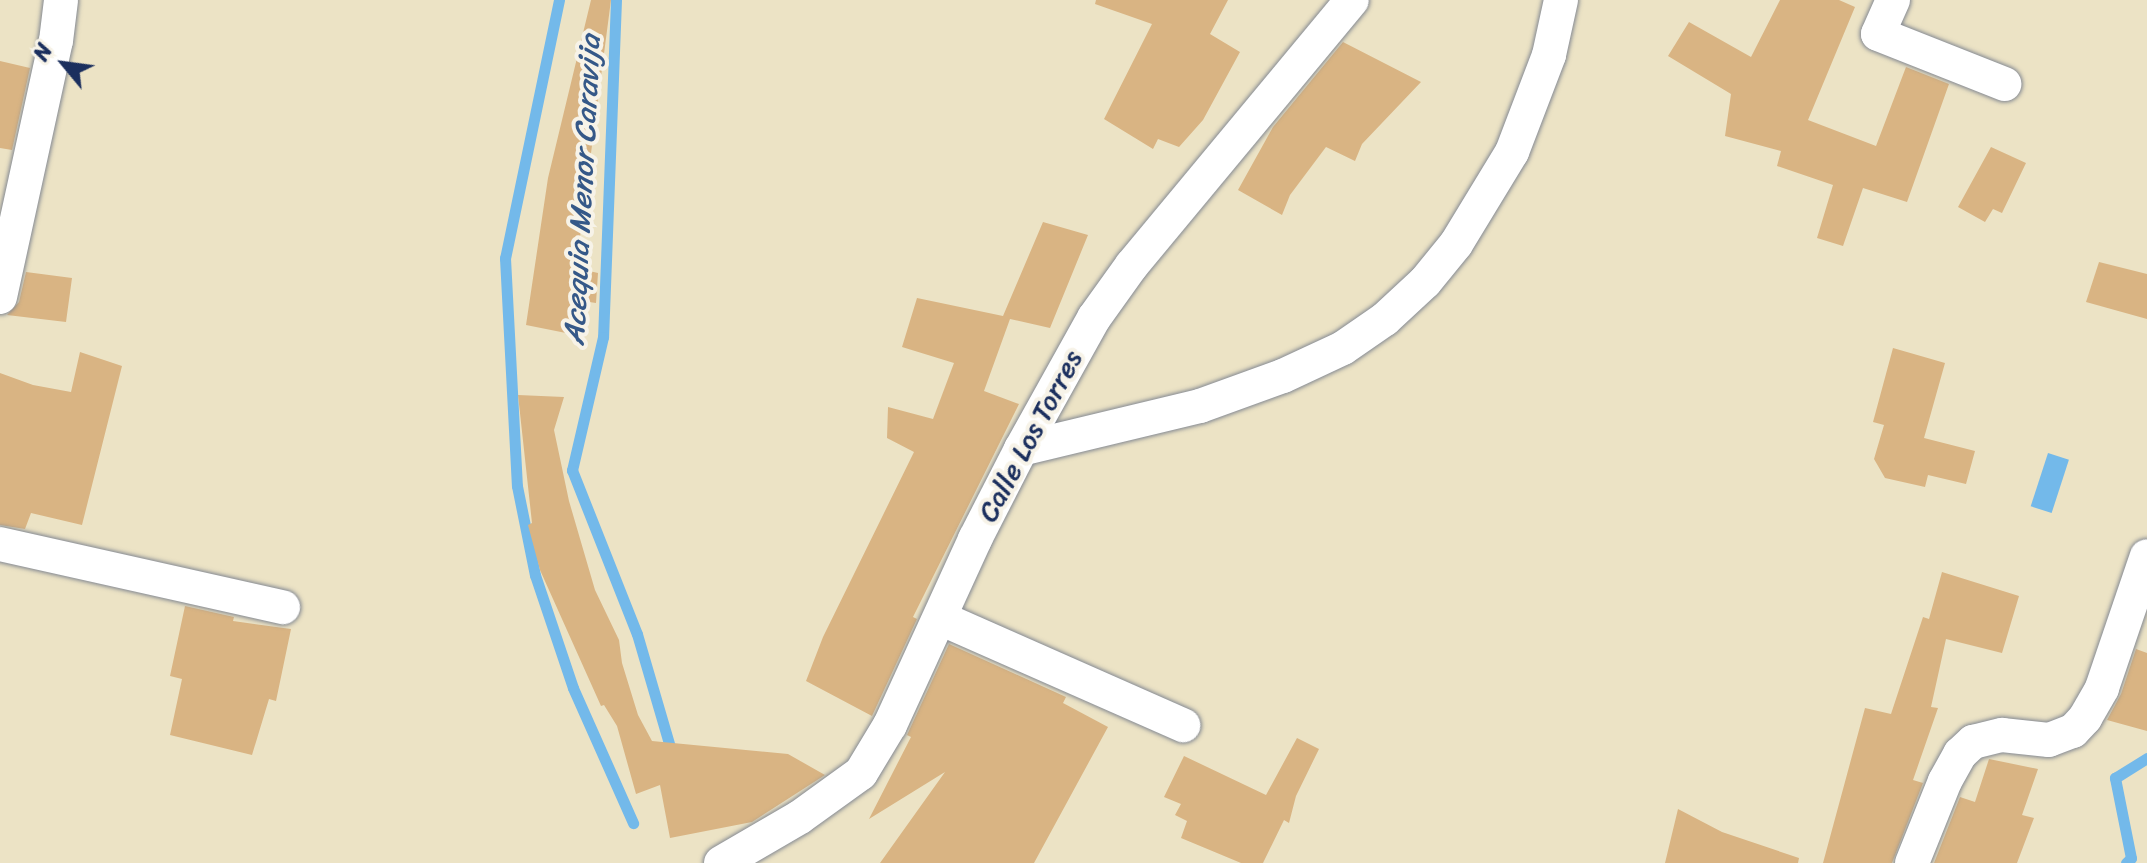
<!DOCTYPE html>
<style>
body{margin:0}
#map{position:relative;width:2147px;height:863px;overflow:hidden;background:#ece3c5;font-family:Sriracha,sans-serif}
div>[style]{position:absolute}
.water>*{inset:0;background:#73b9ea;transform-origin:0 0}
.stream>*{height:11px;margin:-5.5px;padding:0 5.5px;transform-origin:5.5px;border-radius:5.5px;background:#73b9ea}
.building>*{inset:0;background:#d9b483}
.roads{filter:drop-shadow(0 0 2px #848992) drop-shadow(0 0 2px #848992)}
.minor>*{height:34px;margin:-17px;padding:0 17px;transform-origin:17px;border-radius:17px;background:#fff}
span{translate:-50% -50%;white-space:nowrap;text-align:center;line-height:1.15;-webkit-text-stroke:8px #f7f3e8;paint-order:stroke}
.street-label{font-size:28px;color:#1b2f5e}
.water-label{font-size:30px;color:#355888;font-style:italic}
.north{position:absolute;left:24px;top:24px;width:80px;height:80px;-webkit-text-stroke:6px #f7f3e8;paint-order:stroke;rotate:299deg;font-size:22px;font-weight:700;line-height:32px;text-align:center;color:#1b2f5e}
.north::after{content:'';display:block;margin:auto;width:28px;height:36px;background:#1b2f5e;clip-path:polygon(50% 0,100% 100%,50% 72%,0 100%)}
</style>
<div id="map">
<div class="water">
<div style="left:2048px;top:453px;width:22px;height:56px;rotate:18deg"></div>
</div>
<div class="stream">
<div style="left:559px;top:0;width:264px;rotate:101.8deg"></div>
<div style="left:505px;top:258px;width:228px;rotate:87deg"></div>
<div style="left:517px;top:486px;width:91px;rotate:78.6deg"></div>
<div style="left:535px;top:575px;width:119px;rotate:71.4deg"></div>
<div style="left:573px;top:688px;width:148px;rotate:66deg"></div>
<div style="left:616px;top:0;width:337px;rotate:92.2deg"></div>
<div style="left:603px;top:337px;width:137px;rotate:103.1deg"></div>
<div style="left:572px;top:470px;width:176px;rotate:68.4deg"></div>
<div style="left:637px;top:634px;width:118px;rotate:73.7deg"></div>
<div style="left:2126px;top:863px;width:7px;rotate:-45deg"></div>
<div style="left:2131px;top:858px;width:82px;rotate:-101.3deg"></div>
<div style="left:2115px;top:778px;width:38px;rotate:-32deg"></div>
</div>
<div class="building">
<div style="clip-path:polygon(591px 0,611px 0,576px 268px,598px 273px,596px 303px,576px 300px,571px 334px,526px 325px,548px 178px)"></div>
<div style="clip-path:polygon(1096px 0,1228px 0,1210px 34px,1240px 52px,1203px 120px,1179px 147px,1158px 139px,1153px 149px,1104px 119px,1152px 24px,1095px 4px)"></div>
<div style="clip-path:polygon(1780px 0,1839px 0,1855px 7px,1808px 120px,1876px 146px,1906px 67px,1949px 84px,1907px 202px,1863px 188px,1843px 246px,1817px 238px,1833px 185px,1777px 166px,1781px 151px,1725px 136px,1731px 94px,1668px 56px,1689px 22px,1751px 57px)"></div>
<div style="clip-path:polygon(1343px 42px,1421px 82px,1362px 144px,1355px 161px,1326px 147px,1290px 195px,1282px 215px,1238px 190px,1273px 127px)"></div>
<div style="clip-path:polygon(0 61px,30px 68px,12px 150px,0 148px)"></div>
<div style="clip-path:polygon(1991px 147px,2026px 163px,2002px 213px,1993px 209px,1985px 222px,1958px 207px)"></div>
<div style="clip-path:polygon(1043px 222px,1088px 235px,1050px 328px,1010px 319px,984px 391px,1019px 404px,913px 617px,917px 619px,872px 716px,806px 681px,823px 637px,914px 452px,887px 438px,888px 407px,933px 419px,954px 363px,902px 347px,917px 298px,1003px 316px)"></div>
<div style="clip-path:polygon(2099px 262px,2147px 274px,2147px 319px,2086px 302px)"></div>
<div style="clip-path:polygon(26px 272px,72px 278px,66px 322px,7px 315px,19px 302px)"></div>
<div style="clip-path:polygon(1893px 348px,1945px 363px,1924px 438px,1975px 451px,1966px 484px,1928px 475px,1925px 487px,1885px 478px,1874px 459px,1884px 425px,1873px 422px)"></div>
<div style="clip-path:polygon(80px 352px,122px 366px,82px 525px,31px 513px,25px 529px,0 525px,0 373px,33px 385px,71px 392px)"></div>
<div style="clip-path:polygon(518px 395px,564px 397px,554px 430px,569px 501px,595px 590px,619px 640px,622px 663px,638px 715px,652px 741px,788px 754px,825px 775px,752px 822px,670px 838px,660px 785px,636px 794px,617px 726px,604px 705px,601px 706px,540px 570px,528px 525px,532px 523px)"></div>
<div style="clip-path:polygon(1942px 572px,2019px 596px,2002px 653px,1946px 639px,1931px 707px,1938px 708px,1913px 780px,1923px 783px,1892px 863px,1823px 863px,1865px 708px,1891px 714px,1923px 617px,1929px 619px)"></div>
<div style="clip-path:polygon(185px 606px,234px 617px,233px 621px,291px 629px,276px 701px,269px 699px,252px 755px,170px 735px,182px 679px,170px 676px)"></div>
<div style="clip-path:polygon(949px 644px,1066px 697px,1063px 703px,1108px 727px,1034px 863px,880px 863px,945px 772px,869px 819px,911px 737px,907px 735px)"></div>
<div style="clip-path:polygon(2136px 649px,2147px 653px,2147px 731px,2107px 720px,2121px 694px)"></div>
<div style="clip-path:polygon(1297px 738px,1319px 749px,1296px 796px,1289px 823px,1284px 820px,1263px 863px,1241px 863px,1181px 838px,1187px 821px,1175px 815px,1181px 804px,1164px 797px,1184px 756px,1266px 795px)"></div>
<div style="clip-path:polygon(1989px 759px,2038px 769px,2022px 815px,2034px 818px,2017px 863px,1934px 863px,1960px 797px,1975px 802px)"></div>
<div style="clip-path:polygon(1678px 809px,1722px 832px,1799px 858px,1798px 863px,1665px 863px)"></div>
</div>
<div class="roads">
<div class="minor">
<div style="left:1893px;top:0;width:37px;rotate:114deg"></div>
<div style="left:1878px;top:34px;width:136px;rotate:21.6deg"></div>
<div style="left:0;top:297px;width:262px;rotate:-77.7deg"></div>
<div style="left:56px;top:41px;width:41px;rotate:-83deg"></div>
<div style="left:1021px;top:449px;width:184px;rotate:-13.5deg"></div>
<div style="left:1200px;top:406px;width:88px;rotate:-19.9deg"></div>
<div style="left:1283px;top:376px;width:66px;rotate:-25deg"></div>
<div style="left:1343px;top:348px;width:51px;rotate:-34.6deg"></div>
<div style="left:1385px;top:319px;width:54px;rotate:-42.8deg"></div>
<div style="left:1425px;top:282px;width:49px;rotate:-50.8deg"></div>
<div style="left:1456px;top:244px;width:108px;rotate:-58.7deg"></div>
<div style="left:1512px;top:152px;width:104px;rotate:-69.1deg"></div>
<div style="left:1549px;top:55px;width:56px;rotate:-77.7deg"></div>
<div style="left:0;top:544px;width:290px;rotate:12.6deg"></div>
<div style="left:940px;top:618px;width:266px;rotate:23.8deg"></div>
<div style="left:721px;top:863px;width:91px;rotate:-30.2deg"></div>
<div style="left:800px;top:817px;width:75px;rotate:-35.8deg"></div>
<div style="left:861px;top:773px;width:56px;rotate:-58.9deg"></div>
<div style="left:890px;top:725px;width:205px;rotate:-65.4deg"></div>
<div style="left:975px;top:539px;width:101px;rotate:-62.9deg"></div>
<div style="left:1021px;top:449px;width:150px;rotate:-60.9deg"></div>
<div style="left:1094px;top:318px;width:65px;rotate:-54.4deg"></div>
<div style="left:1132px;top:265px;width:344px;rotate:-50.3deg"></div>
<div style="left:1912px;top:863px;width:88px;rotate:-68.1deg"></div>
<div style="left:1945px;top:781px;width:31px;rotate:-61deg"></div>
<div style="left:1960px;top:754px;width:18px;rotate:-43deg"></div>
<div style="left:1973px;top:742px;width:30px;rotate:-14deg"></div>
<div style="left:2002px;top:735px;width:47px;rotate:6.1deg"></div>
<div style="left:2049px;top:740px;width:26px;rotate:-21deg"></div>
<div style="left:2073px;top:731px;width:18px;rotate:-47deg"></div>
<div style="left:2085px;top:718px;width:34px;rotate:-60deg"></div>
<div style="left:2102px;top:688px;width:139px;rotate:-71.2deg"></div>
</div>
</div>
<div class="street-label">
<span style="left:1030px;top:436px;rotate:-62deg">Calle Los Torres</span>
</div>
<div class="water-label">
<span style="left:582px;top:190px;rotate:-87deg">Acequia Menor Caravija</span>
</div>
<div class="north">N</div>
</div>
